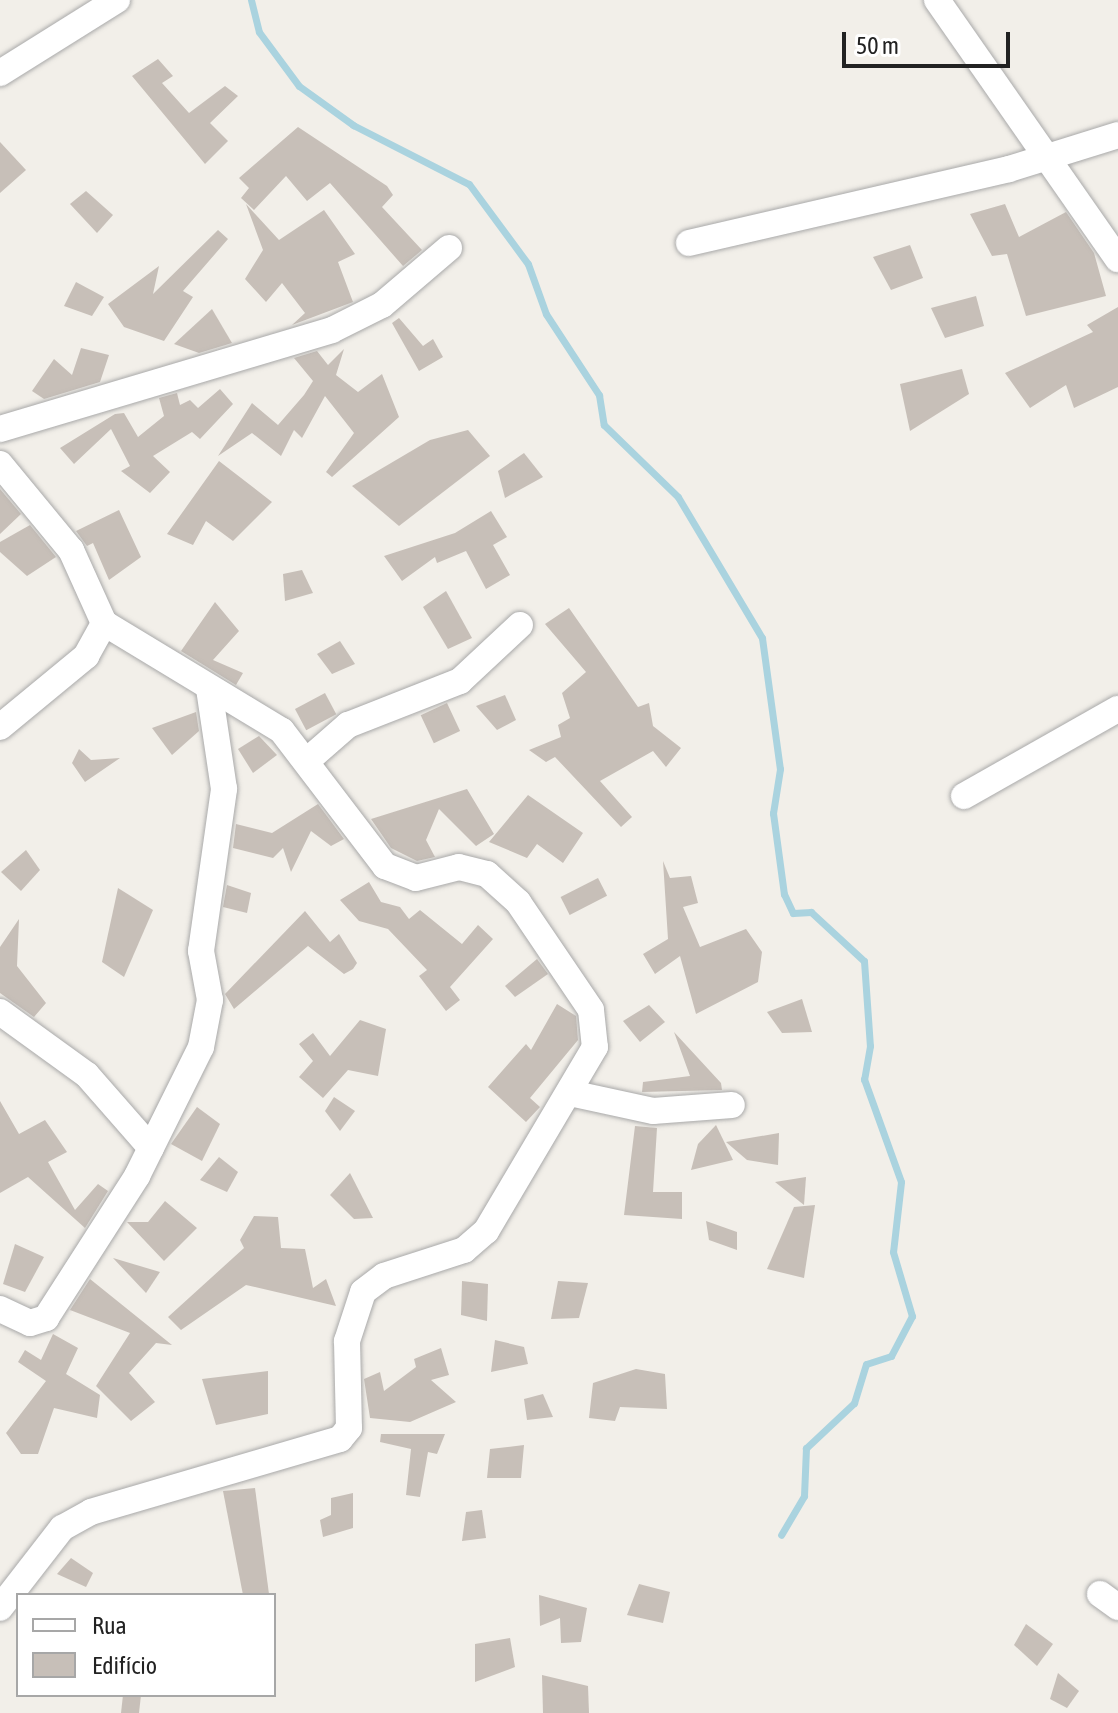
<!DOCTYPE html>
<meta charset="utf-8">
<style>
body{margin:0}
#map{position:relative;width:1118px;height:1713px;overflow:hidden;background:#f2efe9;font-family:"Asap Condensed",sans-serif}
div>[style]{position:absolute}
.stream>*{height:7px;margin:-3.5px;padding:0 3.5px;transform-origin:3.5px;border-radius:3.5px;background:#aad3df}
.building>*{inset:0;background:#c7bfb8;transform-origin:0 0}
.roads{filter:drop-shadow(0 0 2px #a9a9a9) drop-shadow(0 0 2px #a9a9a9)}
.minor>*{height:26px;margin:-13px;padding:0 13px;transform-origin:13px;border-radius:13px;background:#fff}
span{translate:-50% -50%;white-space:nowrap;text-align:center;line-height:1.15;-webkit-text-stroke:6px #fff;paint-order:stroke}
.legend{position:absolute;left:16px;top:1593px;width:260px;height:104px;box-sizing:border-box;background:#fff;border:2px solid #a7a7a7;margin:0;padding:10px 14px;list-style:none;font-size:24px;color:#222}
.legend li{display:flex;align-items:center;gap:16px;height:40px}
.legend b{width:40px;border:2px solid #a7a7a7}
.scale{position:absolute;left:842px;top:32px;width:168px;height:36px;box-sizing:border-box;border:4px solid #222;border-top:0;padding-left:10px;font-size:24px;line-height:28px;white-space:nowrap;color:#222;-webkit-text-stroke:6px #fff;paint-order:stroke}
</style>
<div id="map">
<div class="stream">
<div style="left:251px;top:0;width:33px;rotate:76deg"></div>
<div style="left:259px;top:32px;width:67px;rotate:53.5deg"></div>
<div style="left:299px;top:86px;width:67px;rotate:35.8deg"></div>
<div style="left:353px;top:125px;width:130px;rotate:27deg"></div>
<div style="left:469px;top:184px;width:99px;rotate:53.6deg"></div>
<div style="left:528px;top:264px;width:53px;rotate:70.2deg"></div>
<div style="left:546px;top:314px;width:97px;rotate:56.8deg"></div>
<div style="left:599px;top:395px;width:30px;rotate:81deg"></div>
<div style="left:604px;top:425px;width:103px;rotate:44.2deg"></div>
<div style="left:678px;top:497px;width:164px;rotate:59.2deg"></div>
<div style="left:762px;top:638px;width:132px;rotate:82.2deg"></div>
<div style="left:780px;top:769px;width:45px;rotate:99deg"></div>
<div style="left:773px;top:813px;width:82px;rotate:82.3deg"></div>
<div style="left:784px;top:894px;width:21px;rotate:65deg"></div>
<div style="left:793px;top:913px;width:18px;rotate:-3deg"></div>
<div style="left:811px;top:912px;width:72px;rotate:42.8deg"></div>
<div style="left:864px;top:961px;width:85px;rotate:86deg"></div>
<div style="left:870px;top:1046px;width:34px;rotate:100deg"></div>
<div style="left:864px;top:1079px;width:109px;rotate:70.2deg"></div>
<div style="left:901px;top:1182px;width:70px;rotate:96.5deg"></div>
<div style="left:893px;top:1252px;width:67px;rotate:73.5deg"></div>
<div style="left:912px;top:1316px;width:45px;rotate:117.7deg"></div>
<div style="left:891px;top:1356px;width:26px;rotate:162deg"></div>
<div style="left:866px;top:1364px;width:41px;rotate:107.1deg"></div>
<div style="left:854px;top:1403px;width:66px;rotate:136.8deg"></div>
<div style="left:806px;top:1448px;width:48px;rotate:92.4deg"></div>
<div style="left:804px;top:1496px;width:45px;rotate:120.5deg"></div>
</div>
<div class="building">
<div style="clip-path:polygon(158px 59px,173px 76px,162px 83px,189px 113px,225px 86px,238px 96px,210px 123px,228px 141px,205px 164px,132px 76px)"></div>
<div style="clip-path:polygon(298px 127px,387px 186px,393px 195px,382px 207px,422px 250px,403px 266px,330px 183px,307px 201px,286px 176px,254px 210px,241px 198px,249px 188px,239px 178px)"></div>
<div style="clip-path:polygon(0 142px,26px 170px,0 193px)"></div>
<div style="clip-path:polygon(86px 191px,113px 215px,97px 233px,70px 204px)"></div>
<div style="clip-path:polygon(246px 204px,279px 240px,324px 210px,355px 254px,338px 262px,353px 302px,292px 325px,305px 313px,282px 283px,266px 302px,245px 279px,263px 250px)"></div>
<div style="clip-path:polygon(1005px 204px,1019px 237px,1066px 212px,1094px 253px,1106px 296px,1026px 316px,1007px 254px,992px 256px,970px 214px)"></div>
<div style="clip-path:polygon(218px 230px,228px 239px,183px 291px,193px 297px,164px 341px,124px 327px,108px 304px,159px 266px,153px 294px)"></div>
<div style="clip-path:polygon(910px 245px,923px 278px,891px 290px,873px 257px)"></div>
<div style="clip-path:polygon(76px 282px,104px 297px,92px 316px,64px 306px)"></div>
<div style="clip-path:polygon(976px 296px,984px 326px,945px 338px,931px 308px)"></div>
<div style="clip-path:polygon(1118px 307px,1118px 387px,1074px 408px,1066px 385px,1030px 408px,1005px 373px,1093px 332px,1087px 325px)"></div>
<div style="clip-path:polygon(212px 309px,232px 343px,199px 353px,174px 344px)"></div>
<div style="clip-path:polygon(399px 318px,423px 346px,433px 339px,443px 357px,419px 371px,392px 323px)"></div>
<div style="clip-path:polygon(81px 348px,109px 355px,100px 382px,44px 399px,32px 391px,54px 359px,72px 375px)"></div>
<div style="clip-path:polygon(344px 349px,336px 375px,358px 392px,382px 374px,399px 417px,332px 477px,326px 472px,354px 433px,325px 396px,302px 438px,294px 430px,281px 456px,252px 433px,218px 456px,252px 403px,278px 425px,304px 395px,313px 381px,294px 358px,317px 351px,328px 365px)"></div>
<div style="clip-path:polygon(962px 369px,969px 394px,910px 431px,900px 384px)"></div>
<div style="clip-path:polygon(220px 389px,233px 404px,200px 439px,192px 432px,153px 456px,170px 472px,150px 493px,121px 471px,130px 466px,111px 429px,74px 464px,60px 448px,115px 414px,124px 413px,138px 437px,164px 416px,159px 398px,177px 393px,180px 405px,190px 400px,198px 408px)"></div>
<div style="clip-path:polygon(468px 430px,490px 456px,399px 526px,352px 486px,430px 440px)"></div>
<div style="clip-path:polygon(524px 453px,543px 477px,505px 498px,498px 471px)"></div>
<div style="clip-path:polygon(219px 461px,272px 502px,233px 541px,206px 521px,193px 545px,167px 534px)"></div>
<div style="clip-path:polygon(0 489px,21px 514px,0 534px)"></div>
<div style="clip-path:polygon(119px 510px,141px 557px,109px 580px,93px 543px,87px 546px,76px 531px)"></div>
<div style="clip-path:polygon(491px 511px,507px 537px,493px 545px,510px 575px,486px 589px,466px 551px,437px 563px,435px 557px,402px 581px,384px 556px,455px 533px)"></div>
<div style="clip-path:polygon(30px 525px,56px 557px,27px 576px,0 552px,0 542px)"></div>
<div style="clip-path:polygon(302px 570px,313px 593px,285px 601px,283px 574px)"></div>
<div style="clip-path:polygon(446px 591px,472px 638px,448px 649px,423px 607px)"></div>
<div style="clip-path:polygon(215px 602px,239px 631px,213px 660px,243px 673px,236px 685px,181px 651px)"></div>
<div style="clip-path:polygon(569px 608px,638px 707px,649px 703px,653px 726px,681px 748px,666px 767px,653px 751px,600px 781px,632px 817px,621px 827px,555px 757px,546px 762px,529px 750px,561px 737px,558px 725px,570px 718px,562px 693px,586px 672px,545px 624px)"></div>
<div style="clip-path:polygon(340px 641px,355px 664px,332px 674px,317px 654px)"></div>
<div style="left:325px;top:693px;width:24px;height:34px;rotate:62deg"></div>
<div style="clip-path:polygon(505px 695px,516px 720px,497px 730px,476px 706px)"></div>
<div style="left:447px;top:703px;width:31px;height:29px;rotate:65deg"></div>
<div style="clip-path:polygon(196px 712px,199px 731px,172px 755px,152px 728px)"></div>
<div style="clip-path:polygon(259px 736px,277px 755px,253px 773px,238px 749px)"></div>
<div style="clip-path:polygon(79px 749px,91px 760px,120px 758px,85px 782px,72px 763px)"></div>
<div style="clip-path:polygon(467px 789px,494px 834px,476px 846px,439px 809px,426px 840px,435px 857px,417px 861px,391px 848px,371px 819px)"></div>
<div style="clip-path:polygon(528px 795px,583px 833px,563px 863px,537px 844px,527px 858px,489px 842px)"></div>
<div style="clip-path:polygon(318px 804px,344px 839px,331px 846px,311px 831px,291px 872px,283px 848px,273px 858px,233px 848px,236px 824px,272px 833px)"></div>
<div style="clip-path:polygon(26px 850px,40px 870px,21px 891px,1px 872px)"></div>
<div style="clip-path:polygon(663px 861px,670px 878px,691px 876px,698px 903px,683px 907px,700px 947px,746px 929px,762px 952px,758px 982px,696px 1014px,680px 956px,655px 974px,643px 954px,668px 939px)"></div>
<div style="left:598px;top:878px;width:20px;height:42px;rotate:63deg"></div>
<div style="clip-path:polygon(369px 882px,381px 902px,400px 907px,409px 919px,420px 910px,462px 944px,478px 925px,493px 939px,450px 987px,460px 1000px,446px 1011px,419px 976px,427px 970px,388px 929px,359px 921px,340px 900px)"></div>
<div style="clip-path:polygon(227px 885px,251px 893px,247px 913px,223px 907px)"></div>
<div style="clip-path:polygon(118px 888px,153px 910px,124px 977px,102px 962px)"></div>
<div style="clip-path:polygon(305px 911px,330px 942px,339px 934px,357px 963px,353px 969px,344px 974px,308px 946px,234px 1009px,225px 994px)"></div>
<div style="clip-path:polygon(19px 919px,17px 966px,46px 1003px,34px 1017px,0 993px,0 947px)"></div>
<div style="clip-path:polygon(537px 959px,548px 974px,515px 997px,505px 986px)"></div>
<div style="clip-path:polygon(802px 999px,812px 1032px,782px 1033px,767px 1012px)"></div>
<div style="clip-path:polygon(557px 1004px,576px 1016px,578px 1040px,530px 1098px,540px 1107px,526px 1122px,488px 1087px,526px 1044px,531px 1050px)"></div>
<div style="clip-path:polygon(649px 1005px,665px 1022px,640px 1042px,623px 1021px)"></div>
<div style="clip-path:polygon(360px 1020px,386px 1029px,378px 1076px,348px 1070px,323px 1098px,299px 1077px,313px 1061px,299px 1044px,313px 1033px,330px 1056px)"></div>
<div style="clip-path:polygon(674px 1032px,721px 1083px,722px 1090px,642px 1092px,643px 1082px,690px 1076px)"></div>
<div style="clip-path:polygon(334px 1097px,355px 1111px,340px 1131px,325px 1111px)"></div>
<div style="clip-path:polygon(0 1101px,19px 1134px,45px 1120px,67px 1152px,48px 1162px,75px 1210px,98px 1184px,108px 1191px,85px 1228px,28px 1177px,0 1193px)"></div>
<div style="clip-path:polygon(197px 1107px,220px 1124px,202px 1161px,171px 1144px)"></div>
<div style="clip-path:polygon(716px 1125px,733px 1160px,691px 1170px,698px 1144px)"></div>
<div style="clip-path:polygon(635px 1126px,657px 1128px,653px 1192px,682px 1192px,682px 1219px,624px 1215px)"></div>
<div style="clip-path:polygon(779px 1133px,778px 1165px,747px 1160px,726px 1142px)"></div>
<div style="clip-path:polygon(219px 1157px,238px 1172px,227px 1192px,200px 1180px)"></div>
<div style="clip-path:polygon(350px 1173px,373px 1218px,354px 1219px,330px 1195px)"></div>
<div style="clip-path:polygon(806px 1177px,804px 1205px,775px 1182px)"></div>
<div style="clip-path:polygon(165px 1201px,197px 1228px,164px 1261px,127px 1222px,148px 1222px)"></div>
<div style="clip-path:polygon(815px 1205px,804px 1278px,767px 1269px,794px 1207px)"></div>
<div style="clip-path:polygon(254px 1216px,278px 1217px,281px 1248px,305px 1249px,313px 1288px,326px 1279px,336px 1306px,246px 1285px,181px 1330px,168px 1317px,244px 1248px,240px 1240px)"></div>
<div style="clip-path:polygon(706px 1221px,737px 1232px,737px 1250px,709px 1240px)"></div>
<div style="clip-path:polygon(15px 1244px,44px 1257px,25px 1292px,3px 1284px)"></div>
<div style="clip-path:polygon(113px 1258px,160px 1272px,146px 1293px)"></div>
<div style="clip-path:polygon(90px 1279px,172px 1345px,156px 1343px,129px 1373px,155px 1402px,131px 1421px,96px 1386px,130px 1333px,70px 1310px)"></div>
<div style="clip-path:polygon(462px 1281px,488px 1284px,487px 1321px,461px 1315px)"></div>
<div style="clip-path:polygon(558px 1281px,588px 1283px,579px 1318px,551px 1319px)"></div>
<div style="clip-path:polygon(53px 1334px,78px 1348px,66px 1374px,100px 1395px,97px 1418px,54px 1408px,38px 1454px,21px 1454px,6px 1433px,46px 1381px,18px 1362px,25px 1350px,41px 1360px)"></div>
<div style="clip-path:polygon(495px 1340px,524px 1347px,528px 1364px,491px 1372px)"></div>
<div style="clip-path:polygon(441px 1348px,449px 1375px,431px 1380px,456px 1402px,410px 1422px,370px 1418px,364px 1379px,380px 1372px,384px 1391px,416px 1367px,414px 1359px)"></div>
<div style="clip-path:polygon(636px 1369px,665px 1374px,667px 1409px,620px 1407px,615px 1421px,589px 1418px,593px 1383px)"></div>
<div style="clip-path:polygon(268px 1371px,268px 1414px,216px 1425px,202px 1379px)"></div>
<div style="clip-path:polygon(543px 1394px,553px 1417px,527px 1420px,524px 1399px)"></div>
<div style="clip-path:polygon(381px 1434px,445px 1434px,437px 1454px,428px 1452px,420px 1497px,406px 1495px,411px 1449px,380px 1442px)"></div>
<div style="clip-path:polygon(524px 1445px,521px 1478px,487px 1478px,490px 1449px)"></div>
<div style="clip-path:polygon(255px 1488px,269px 1594px,243px 1595px,223px 1491px)"></div>
<div style="clip-path:polygon(353px 1493px,353px 1528px,323px 1537px,320px 1520px,331px 1515px,331px 1498px)"></div>
<div style="clip-path:polygon(482px 1510px,486px 1538px,462px 1541px,466px 1512px)"></div>
<div style="clip-path:polygon(71px 1558px,93px 1573px,86px 1587px,57px 1574px)"></div>
<div style="clip-path:polygon(639px 1584px,670px 1592px,663px 1623px,627px 1615px)"></div>
<div style="clip-path:polygon(539px 1595px,587px 1608px,581px 1642px,561px 1643px,560px 1618px,540px 1626px)"></div>
<div style="clip-path:polygon(1026px 1624px,1053px 1644px,1037px 1666px,1014px 1645px)"></div>
<div style="clip-path:polygon(510px 1638px,515px 1667px,475px 1682px,475px 1644px)"></div>
<div style="clip-path:polygon(1058px 1673px,1079px 1691px,1067px 1708px,1050px 1699px)"></div>
<div style="clip-path:polygon(542px 1675px,588px 1686px,589px 1713px,543px 1713px)"></div>
<div style="clip-path:polygon(123px 1695px,141px 1695px,139px 1713px,121px 1713px)"></div>
</div>
<div class="roads">
<div class="minor">
<div style="left:937px;top:0;width:316px;rotate:55.1deg"></div>
<div style="left:0;top:73px;width:138px;rotate:-32deg"></div>
<div style="left:689px;top:243px;width:328px;rotate:-13deg"></div>
<div style="left:1009px;top:169px;width:114px;rotate:-17.3deg"></div>
<div style="left:0;top:429px;width:346px;rotate:-16.6deg"></div>
<div style="left:332px;top:330px;width:56px;rotate:-26.6deg"></div>
<div style="left:382px;top:305px;width:88px;rotate:-40.4deg"></div>
<div style="left:0;top:464px;width:112px;rotate:50.5deg"></div>
<div style="left:71px;top:550px;width:80px;rotate:65.7deg"></div>
<div style="left:104px;top:623px;width:208px;rotate:31.2deg"></div>
<div style="left:282px;top:731px;width:170px;rotate:52.7deg"></div>
<div style="left:385px;top:866px;width:33px;rotate:21deg"></div>
<div style="left:416px;top:878px;width:44px;rotate:-14.3deg"></div>
<div style="left:459px;top:867px;width:29px;rotate:14deg"></div>
<div style="left:487px;top:874px;width:42px;rotate:42.1deg"></div>
<div style="left:518px;top:902px;width:130px;rotate:55.9deg"></div>
<div style="left:591px;top:1010px;width:37px;rotate:84deg"></div>
<div style="left:595px;top:1047px;width:214px;rotate:120.6deg"></div>
<div style="left:486px;top:1231px;width:29px;rotate:139deg"></div>
<div style="left:464px;top:1250px;width:84px;rotate:162deg"></div>
<div style="left:384px;top:1276px;width:26px;rotate:143deg"></div>
<div style="left:363px;top:1292px;width:52px;rotate:108.1deg"></div>
<div style="left:347px;top:1341px;width:87px;rotate:88.7deg"></div>
<div style="left:349px;top:1428px;width:14px;rotate:129deg"></div>
<div style="left:340px;top:1439px;width:259px;rotate:163.7deg"></div>
<div style="left:91px;top:1512px;width:33px;rotate:151deg"></div>
<div style="left:62px;top:1528px;width:101px;rotate:127.8deg"></div>
<div style="left:0;top:727px;width:112px;rotate:-39.5deg"></div>
<div style="left:86px;top:656px;width:38px;rotate:-61deg"></div>
<div style="left:309px;top:759px;width:52px;rotate:-41.1deg"></div>
<div style="left:348px;top:725px;width:120px;rotate:-21.4deg"></div>
<div style="left:460px;top:681px;width:82px;rotate:-43deg"></div>
<div style="left:964px;top:796px;width:177px;rotate:-29.5deg"></div>
<div style="left:0;top:1012px;width:107px;rotate:35.9deg"></div>
<div style="left:87px;top:1075px;width:97px;rotate:48.8deg"></div>
<div style="left:570px;top:1093px;width:85px;rotate:12.2deg"></div>
<div style="left:653px;top:1111px;width:79px;rotate:-4.3deg"></div>
<div style="left:0;top:1309px;width:33px;rotate:25deg"></div>
<div style="left:30px;top:1323px;width:17px;rotate:-17deg"></div>
<div style="left:46px;top:1318px;width:169px;rotate:-57.3deg"></div>
<div style="left:137px;top:1176px;width:144px;rotate:-63.6deg"></div>
<div style="left:201px;top:1047px;width:48px;rotate:-79.2deg"></div>
<div style="left:210px;top:1000px;width:50px;rotate:-100.4deg"></div>
<div style="left:201px;top:951px;width:164px;rotate:-81.9deg"></div>
<div style="left:224px;top:789px;width:101px;rotate:-98.5deg"></div>
<div style="left:1100px;top:1594px;width:22px;rotate:36deg"></div>
</div>
</div>
<ul class="legend">
<li><b style="height:10px;background:#fff"></b>Rua</li>
<li><b style="height:22px;background:#c7bfb8"></b>Edifício</li>
</ul>
<div class="scale">50 m</div>
</div>
